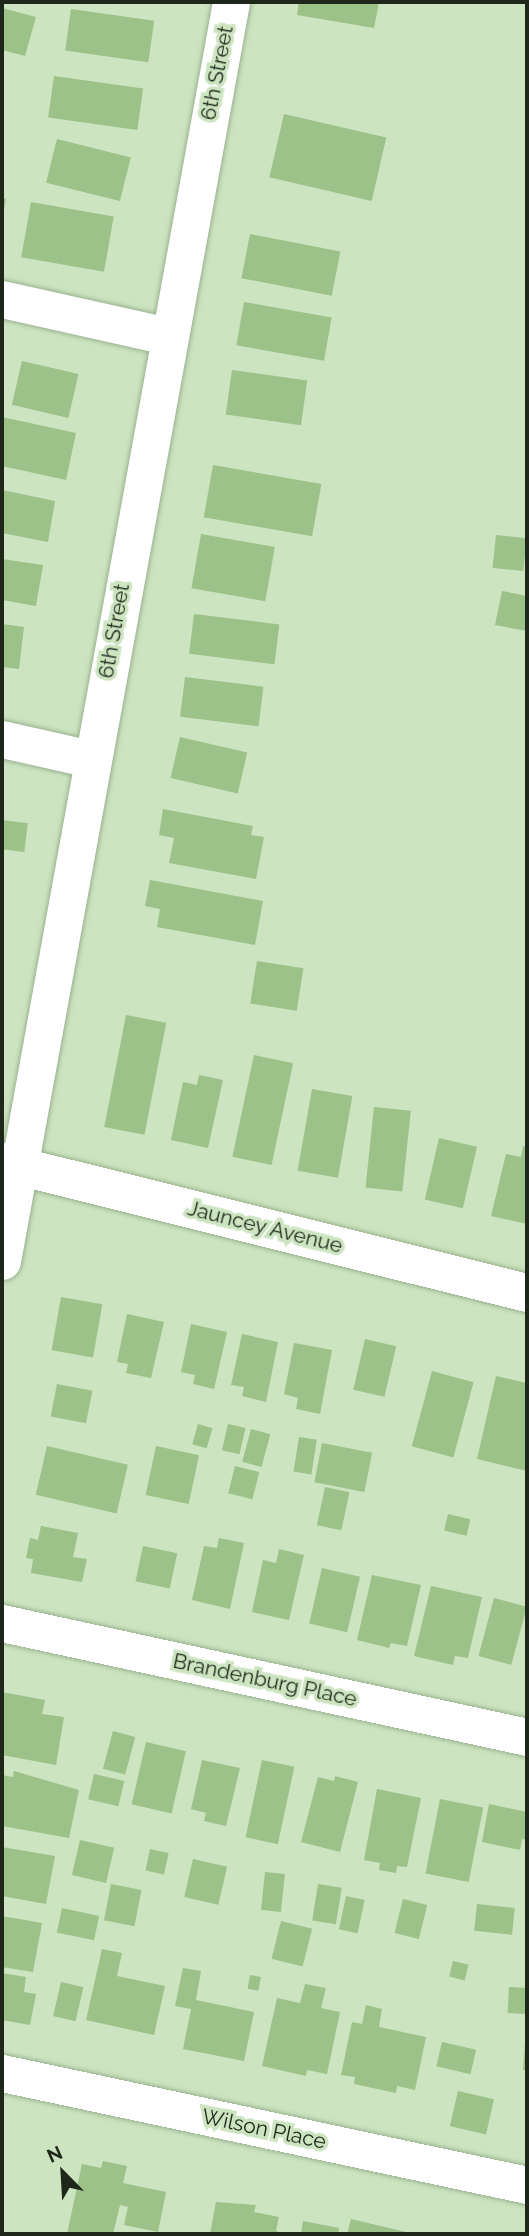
<!DOCTYPE html>
<style>
body{margin:0}
#map{position:relative;width:529px;height:2236px;overflow:hidden;background:#cce4c0;font-family:Raleway,sans-serif}
div>[style]{position:absolute}
.building>*{inset:0;background:#9cc189;transform-origin:0 0}
.roads{filter:drop-shadow(0 0 2px #9ab18f) drop-shadow(0 0 2px #9ab18f)}
.minor>*{height:37px;margin:-18.5px;padding:0 18.5px;transform-origin:18.5px;border-radius:18.5px;background:#fff}
.tertiary>*{height:38px;margin:-19px;padding:0 19px;transform-origin:19px;border-radius:19px;background:#fff}
span{translate:-50% -50%;white-space:nowrap;text-align:center;line-height:1.15;-webkit-text-stroke:7px #cce4c0;paint-order:stroke}
.street-label{font-size:21px;color:#1e271a}
.frame{position:absolute;inset:0;border:4px solid #1e271a;pointer-events:none}
.north{position:absolute;left:28px;top:2138px;width:70px;height:70px;-webkit-text-stroke:5px #cce4c0;paint-order:stroke;rotate:336deg;font-size:19px;font-weight:700;line-height:28px;text-align:center;color:#1e271a}
.north::after{content:'';display:block;margin:auto;width:24px;height:32px;background:#1e271a;clip-path:polygon(50% 0,100% 100%,50% 72%,0 100%)}
</style>
<div id="map">
<div class="building">
<div style="clip-path:polygon(299px 2px,379px 2px,374px 28px,297px 15px)"></div>
<div style="clip-path:polygon(2px 8px,36px 17px,25px 56px,2px 50px)"></div>
<div style="left:71px;top:9px;width:84px;height:42px;rotate:8deg"></div>
<div style="left:54px;top:76px;width:90px;height:42px;rotate:8deg"></div>
<div style="left:284px;top:114px;width:105px;height:65px;rotate:13deg"></div>
<div style="left:57px;top:139px;width:76px;height:45px;rotate:14deg"></div>
<div style="clip-path:polygon(2px 198px,6px 199px,3px 215px,2px 215px)"></div>
<div style="left:31px;top:202px;width:84px;height:56px;rotate:10deg"></div>
<div style="left:250px;top:234px;width:92px;height:45px;rotate:11deg"></div>
<div style="left:244px;top:302px;width:89px;height:44px;rotate:10deg"></div>
<div style="left:22px;top:361px;width:58px;height:45px;rotate:13deg"></div>
<div style="left:232px;top:370px;width:76px;height:45px;rotate:8deg"></div>
<div style="clip-path:polygon(2px 417px,76px 433px,66px 480px,2px 466px)"></div>
<div style="left:213px;top:465px;width:110px;height:53px;rotate:10deg"></div>
<div style="clip-path:polygon(2px 490px,55px 501px,48px 542px,2px 533px)"></div>
<div style="left:201px;top:534px;width:75px;height:55px;rotate:10deg"></div>
<div style="left:496px;top:535px;width:31px;height:33px;rotate:6deg"></div>
<div style="clip-path:polygon(2px 559px,43px 565px,36px 606px,2px 600px)"></div>
<div style="clip-path:polygon(502px 591px,527px 596px,527px 631px,495px 625px)"></div>
<div style="left:194px;top:614px;width:86px;height:40px;rotate:7deg"></div>
<div style="clip-path:polygon(2px 624px,24px 627px,19px 669px,2px 667px)"></div>
<div style="left:185px;top:677px;width:79px;height:40px;rotate:7deg"></div>
<div style="left:180px;top:737px;width:69px;height:42px;rotate:13deg"></div>
<div style="clip-path:polygon(163px 809px,253px 826px,251px 835px,264px 837px,256px 879px,169px 863px,174px 838px,159px 835px)"></div>
<div style="left:2px;top:820px;width:26px;height:29px;rotate:7deg"></div>
<div style="clip-path:polygon(150px 880px,263px 901px,255px 945px,157px 927px,160px 909px,145px 906px)"></div>
<div style="left:257px;top:961px;width:47px;height:43px;rotate:9deg"></div>
<div style="left:126px;top:1015px;width:41px;height:114px;rotate:11deg"></div>
<div style="left:254px;top:1055px;width:40px;height:104px;rotate:12deg"></div>
<div style="clip-path:polygon(199px 1075px,223px 1080px,208px 1148px,171px 1140px,183px 1082px,197px 1085px)"></div>
<div style="left:312px;top:1089px;width:41px;height:83px;rotate:10deg"></div>
<div style="left:374px;top:1107px;width:37px;height:81px;rotate:6deg"></div>
<div style="left:439px;top:1138px;width:39px;height:63px;rotate:13deg"></div>
<div style="clip-path:polygon(523px 1146px,527px 1147px,527px 1224px,491px 1216px,506px 1154px,521px 1157px)"></div>
<div style="left:61px;top:1297px;width:42px;height:54px;rotate:10deg"></div>
<div style="clip-path:polygon(127px 1314px,164px 1322px,151px 1378px,126px 1373px,128px 1364px,117px 1362px)"></div>
<div style="clip-path:polygon(191px 1324px,227px 1332px,214px 1389px,193px 1384px,195px 1375px,181px 1372px)"></div>
<div style="clip-path:polygon(242px 1334px,278px 1342px,266px 1402px,242px 1396px,244px 1387px,231px 1385px)"></div>
<div style="left:365px;top:1339px;width:32px;height:52px;rotate:13deg"></div>
<div style="clip-path:polygon(294px 1343px,332px 1350px,320px 1414px,296px 1409px,298px 1398px,284px 1394px)"></div>
<div style="left:432px;top:1371px;width:43px;height:78px;rotate:15deg"></div>
<div style="clip-path:polygon(496px 1376px,527px 1383px,527px 1471px,477px 1459px)"></div>
<div style="left:57px;top:1384px;width:36px;height:33px;rotate:11deg"></div>
<div style="left:198px;top:1424px;width:15px;height:21px;rotate:16deg"></div>
<div style="left:228px;top:1424px;width:18px;height:27px;rotate:13deg"></div>
<div style="left:251px;top:1429px;width:20px;height:34px;rotate:15deg"></div>
<div style="left:299px;top:1437px;width:18px;height:35px;rotate:9deg"></div>
<div style="left:322px;top:1443px;width:51px;height:40px;rotate:11deg"></div>
<div style="left:47px;top:1446px;width:83px;height:50px;rotate:13deg"></div>
<div style="left:156px;top:1446px;width:44px;height:50px;rotate:12deg"></div>
<div style="left:235px;top:1466px;width:25px;height:28px;rotate:14deg"></div>
<div style="left:325px;top:1487px;width:25px;height:39px;rotate:12deg"></div>
<div style="left:448px;top:1514px;width:23px;height:17px;rotate:13deg"></div>
<div style="clip-path:polygon(41px 1526px,78px 1533px,73px 1557px,87px 1559px,82px 1582px,31px 1573px,33px 1559px,26px 1558px,30px 1538px,38px 1540px)"></div>
<div style="clip-path:polygon(219px 1538px,244px 1543px,230px 1609px,192px 1600px,204px 1546px,217px 1548px)"></div>
<div style="left:143px;top:1546px;width:35px;height:36px;rotate:12deg"></div>
<div style="clip-path:polygon(279px 1549px,304px 1555px,289px 1620px,252px 1612px,263px 1560px,276px 1563px)"></div>
<div style="left:322px;top:1568px;width:39px;height:57px;rotate:13deg"></div>
<div style="clip-path:polygon(372px 1575px,421px 1585px,407px 1646px,391px 1643px,389px 1648px,357px 1640px)"></div>
<div style="clip-path:polygon(431px 1586px,482px 1597px,468px 1658px,455px 1656px,453px 1665px,414px 1656px)"></div>
<div style="left:494px;top:1598px;width:34px;height:60px;rotate:15deg"></div>
<div style="clip-path:polygon(2px 1692px,45px 1700px,42px 1714px,64px 1717px,56px 1765px,2px 1755px)"></div>
<div style="left:113px;top:1731px;width:23px;height:39px;rotate:15deg"></div>
<div style="left:146px;top:1742px;width:41px;height:64px;rotate:13deg"></div>
<div style="clip-path:polygon(202px 1760px,240px 1768px,226px 1826px,204px 1821px,206px 1813px,191px 1809px)"></div>
<div style="left:262px;top:1760px;width:33px;height:79px;rotate:12deg"></div>
<div style="clip-path:polygon(14px 1771px,79px 1790px,69px 1838px,2px 1826px,2px 1775px,13px 1777px)"></div>
<div style="left:94px;top:1774px;width:31px;height:26px;rotate:13deg"></div>
<div style="clip-path:polygon(335px 1776px,358px 1782px,340px 1852px,301px 1842px,318px 1777px,334px 1781px)"></div>
<div style="clip-path:polygon(377px 1789px,421px 1798px,407px 1867px,397px 1866px,396px 1873px,379px 1870px,380px 1863px,364px 1860px)"></div>
<div style="left:440px;top:1799px;width:44px;height:76px;rotate:11deg"></div>
<div style="clip-path:polygon(489px 1804px,527px 1812px,527px 1840px,522px 1839px,520px 1850px,482px 1842px)"></div>
<div style="left:80px;top:1840px;width:35px;height:36px;rotate:13deg"></div>
<div style="clip-path:polygon(2px 1847px,55px 1856px,46px 1904px,2px 1896px)"></div>
<div style="left:150px;top:1849px;width:19px;height:22px;rotate:12deg"></div>
<div style="left:193px;top:1859px;width:35px;height:39px;rotate:13deg"></div>
<div style="left:265px;top:1872px;width:20px;height:38px;rotate:6deg"></div>
<div style="left:111px;top:1884px;width:31px;height:37px;rotate:11deg"></div>
<div style="left:318px;top:1884px;width:24px;height:37px;rotate:9deg"></div>
<div style="left:346px;top:1896px;width:19px;height:34px;rotate:12deg"></div>
<div style="left:403px;top:1899px;width:25px;height:35px;rotate:14deg"></div>
<div style="left:477px;top:1904px;width:38px;height:27px;rotate:6deg"></div>
<div style="left:62px;top:1908px;width:38px;height:25px;rotate:12deg"></div>
<div style="clip-path:polygon(2px 1916px,42px 1923px,33px 1972px,2px 1967px)"></div>
<div style="left:281px;top:1921px;width:32px;height:39px;rotate:14deg"></div>
<div style="clip-path:polygon(102px 1949px,122px 1953px,117px 1976px,165px 1986px,154px 2035px,86px 2020px)"></div>
<div style="left:453px;top:1961px;width:16px;height:16px;rotate:14deg"></div>
<div style="clip-path:polygon(183px 1968px,201px 1971px,196px 2000px,254px 2012px,244px 2061px,183px 2049px,191px 2009px,175px 2006px)"></div>
<div style="clip-path:polygon(2px 1973px,26px 1977px,24px 1992px,36px 1994px,30px 2025px,2px 2020px)"></div>
<div style="left:250px;top:1975px;width:11px;height:14px;rotate:10deg"></div>
<div style="left:61px;top:1982px;width:23px;height:35px;rotate:13deg"></div>
<div style="clip-path:polygon(305px 1984px,326px 1988px,321px 2008px,340px 2012px,327px 2074px,307px 2070px,306px 2076px,262px 2066px,277px 1998px,300px 2003px)"></div>
<div style="left:509px;top:1987px;width:18px;height:26px;rotate:3deg"></div>
<div style="clip-path:polygon(366px 2005px,382px 2009px,379px 2027px,426px 2037px,415px 2090px,397px 2086px,396px 2093px,354px 2084px,355px 2077px,341px 2075px,352px 2022px,362px 2024px)"></div>
<div style="left:442px;top:2042px;width:35px;height:25px;rotate:13deg"></div>
<div style="clip-path:polygon(525px 2043px,527px 2043px,527px 2070px,523px 2070px)"></div>
<div style="left:458px;top:2091px;width:37px;height:36px;rotate:13deg"></div>
<div style="clip-path:polygon(103px 2161px,127px 2166px,123px 2183px,166px 2192px,158px 2232px,124px 2225px,128px 2207px,120px 2205px,113px 2234px,67px 2234px,82px 2164px,101px 2168px)"></div>
<div style="clip-path:polygon(216px 2202px,256px 2205px,254px 2212px,279px 2217px,276px 2231px,286px 2234px,210px 2234px)"></div>
<div style="clip-path:polygon(351px 2219px,410px 2233px,410px 2234px,347px 2234px)"></div>
<div style="clip-path:polygon(303px 2221px,339px 2228px,338px 2234px,301px 2234px)"></div>
</div>
<div class="roads">
<div class="minor">
<div style="left:2px;top:299px;width:169px;rotate:12.6deg"></div>
<div style="left:2px;top:739px;width:91px;rotate:12.7deg"></div>
<div style="left:2px;top:1261px;width:1280px;rotate:-79.69deg"></div>
<div style="left:2px;top:1623px;width:537px;rotate:12.25deg"></div>
<div style="left:2px;top:2073px;width:537px;rotate:12.04deg"></div>
</div>
<div class="tertiary">
<div style="left:2px;top:1162px;width:541px;rotate:14.01deg"></div>
</div>
</div>
<div class="street-label">
<span style="left:217px;top:73px;rotate:-79deg">6th Street</span>
<span style="left:114px;top:631px;rotate:-80deg">6th Street</span>
<span style="left:265px;top:1227px;rotate:14deg">Jauncey Avenue</span>
<span style="left:265px;top:1680px;rotate:12deg">Brandenburg Place</span>
<span style="left:264px;top:2129px;rotate:12deg">Wilson Place</span>
</div>
<div class="frame"></div>
<div class="north">N</div>
</div>
